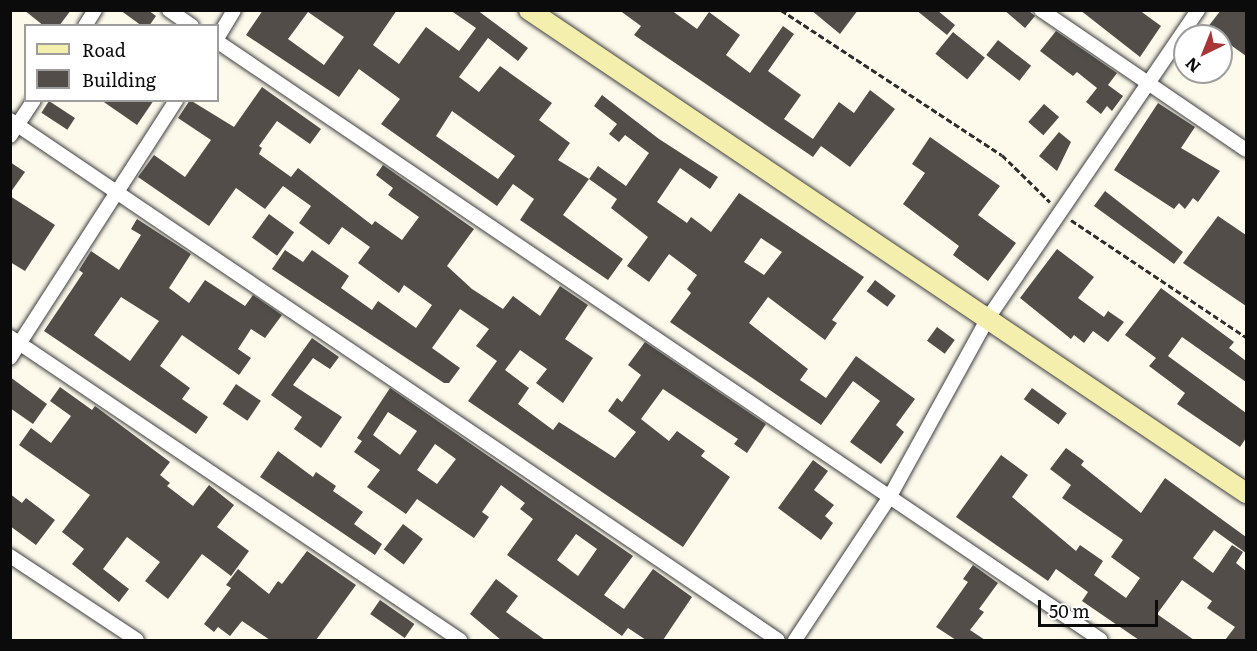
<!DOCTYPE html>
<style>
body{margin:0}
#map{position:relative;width:1257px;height:651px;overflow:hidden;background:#fdfaeb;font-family:Literata,serif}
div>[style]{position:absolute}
.building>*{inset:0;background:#524d49;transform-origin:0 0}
.path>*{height:3px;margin-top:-1.5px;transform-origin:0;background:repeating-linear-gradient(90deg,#2d2d2d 0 6px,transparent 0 9px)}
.roads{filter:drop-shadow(0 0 2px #3e3e3e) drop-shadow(0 0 2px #3e3e3e)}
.street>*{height:14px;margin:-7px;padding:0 7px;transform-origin:7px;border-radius:7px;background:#fff}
.secondary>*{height:20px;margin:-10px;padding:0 10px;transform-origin:10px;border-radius:10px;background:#f5efae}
span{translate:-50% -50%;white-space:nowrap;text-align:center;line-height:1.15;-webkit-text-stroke:6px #fff;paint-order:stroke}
.frame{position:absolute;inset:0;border:12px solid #0b0b0b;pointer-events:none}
.legend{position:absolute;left:24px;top:24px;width:195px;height:78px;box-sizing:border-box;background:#fff;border:2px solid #9d9d9d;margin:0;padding:8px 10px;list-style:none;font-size:18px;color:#0b0b0b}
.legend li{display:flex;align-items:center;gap:12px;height:30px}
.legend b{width:30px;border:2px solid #9d9d9d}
.north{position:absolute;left:1173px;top:24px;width:60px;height:60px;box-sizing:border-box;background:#fff;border:2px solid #9d9d9d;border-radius:50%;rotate:223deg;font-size:16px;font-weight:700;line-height:24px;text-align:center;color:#0b0b0b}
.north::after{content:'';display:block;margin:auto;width:21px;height:27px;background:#a93537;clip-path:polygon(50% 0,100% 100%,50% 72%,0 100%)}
.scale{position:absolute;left:1038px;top:600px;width:120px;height:27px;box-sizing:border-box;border:3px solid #0b0b0b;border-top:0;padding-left:8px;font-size:18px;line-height:21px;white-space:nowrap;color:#0b0b0b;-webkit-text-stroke:4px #fff;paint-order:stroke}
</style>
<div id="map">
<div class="building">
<div style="clip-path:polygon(24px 10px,71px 10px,59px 26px,44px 26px)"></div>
<div style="clip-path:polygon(120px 10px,148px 10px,156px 16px,149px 26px,142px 26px)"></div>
<div style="clip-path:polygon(evenodd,263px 10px,397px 10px,373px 45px,399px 64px,426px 27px,459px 51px,476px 28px,450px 10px,477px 10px,528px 48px,518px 61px,488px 38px,459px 77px,479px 92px,500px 66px,552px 103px,539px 120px,570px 143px,558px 160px,589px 179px,563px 215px,623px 259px,608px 280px,520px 220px,534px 199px,513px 184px,497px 206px,381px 124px,400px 99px,359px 69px,339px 97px,246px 35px,263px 10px,308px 12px,344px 37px,324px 65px,288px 39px,308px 12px,263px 10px,452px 111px,515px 156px,498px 179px,436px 136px,452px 111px)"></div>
<div style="clip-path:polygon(619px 10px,671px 10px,697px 29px,709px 12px,740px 35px,726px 55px,750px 73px,783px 26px,794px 34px,768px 71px,801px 95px,784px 119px,813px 139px,839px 102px,854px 113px,870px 90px,895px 109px,850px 167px,821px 146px,813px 157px,634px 35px,641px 26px)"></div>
<div style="clip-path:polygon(811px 10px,858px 10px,840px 34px)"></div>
<div style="clip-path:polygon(916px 10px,937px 10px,955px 25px,947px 35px)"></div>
<div style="clip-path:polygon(1004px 10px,1028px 10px,1035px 16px,1025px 28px)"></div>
<div style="clip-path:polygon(1080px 10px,1139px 10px,1161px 26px,1140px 57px)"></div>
<div style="clip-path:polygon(1221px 10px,1246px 10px,1246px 56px,1207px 28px)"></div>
<div style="clip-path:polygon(1056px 31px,1117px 73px,1108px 85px,1123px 96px,1112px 111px,1107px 106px,1101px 114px,1086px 102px,1097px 88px,1077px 72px,1073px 76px,1040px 51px)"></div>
<div style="left:953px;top:32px;width:41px;height:28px;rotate:39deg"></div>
<div style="left:998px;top:40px;width:42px;height:19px;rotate:38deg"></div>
<div style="clip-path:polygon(262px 87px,321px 129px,310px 144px,277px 121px,259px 146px,262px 148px,259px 154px,291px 177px,298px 168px,372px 225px,375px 221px,402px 240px,419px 217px,388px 195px,393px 188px,376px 175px,383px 165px,474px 229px,447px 266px,472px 289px,503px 309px,513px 296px,540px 316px,560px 286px,588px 305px,565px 339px,593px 358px,563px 403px,536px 383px,547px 369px,520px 350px,505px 370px,529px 388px,518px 404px,553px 430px,559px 422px,615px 458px,636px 432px,608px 411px,617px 398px,622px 402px,641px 375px,628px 365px,645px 342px,766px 424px,747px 453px,734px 444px,738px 439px,663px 389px,641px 419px,669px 441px,677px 431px,705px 451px,701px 456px,730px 477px,683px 547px,468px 401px,497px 361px,476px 346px,489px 329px,460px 309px,432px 348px,460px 368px,449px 383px,444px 383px,272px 269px,285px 250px,303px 262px,312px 250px,349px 276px,341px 288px,372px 310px,378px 301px,416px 328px,432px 305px,404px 285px,399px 293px,358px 263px,370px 247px,342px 227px,329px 245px,299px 223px,311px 206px,283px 186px,265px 209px,236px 188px,209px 226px,138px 177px,154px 155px,185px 177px,211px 140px,178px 118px,190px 100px,234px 127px)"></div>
<div style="clip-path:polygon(evenodd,602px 95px,659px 139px,718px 177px,710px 189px,680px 168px,657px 202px,687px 223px,691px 217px,711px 232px,739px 193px,864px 277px,832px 320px,837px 323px,825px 340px,768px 297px,749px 323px,808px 369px,800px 380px,826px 398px,856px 356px,915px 399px,896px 425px,904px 432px,881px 464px,850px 442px,880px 401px,853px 381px,821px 425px,670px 322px,691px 293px,687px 289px,697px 275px,669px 254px,649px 282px,627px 266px,648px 237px,611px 208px,617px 199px,589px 179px,598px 166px,626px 186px,649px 153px,625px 135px,619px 142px,609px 134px,617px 124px,594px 106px,602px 95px,761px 238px,782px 252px,764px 275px,744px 262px,761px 238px)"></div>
<div style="clip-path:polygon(101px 100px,154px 100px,137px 125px)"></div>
<div style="left:49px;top:101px;width:31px;height:14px;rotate:33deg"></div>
<div style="clip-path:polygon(1158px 103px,1195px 127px,1181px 148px,1220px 171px,1198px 202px,1193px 198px,1185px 209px,1179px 203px,1174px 209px,1114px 170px)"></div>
<div style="left:1044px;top:104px;width:20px;height:24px;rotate:41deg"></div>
<div style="clip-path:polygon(1059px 132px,1071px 142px,1057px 171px,1039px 156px)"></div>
<div style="clip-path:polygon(930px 137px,1000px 186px,978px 215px,1016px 243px,988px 281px,953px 255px,959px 246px,903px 204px,925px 173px,912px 164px)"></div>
<div style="clip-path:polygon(10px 162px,25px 172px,10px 193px)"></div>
<div style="clip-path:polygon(1105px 191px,1183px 252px,1174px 264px,1094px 206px)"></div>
<div style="clip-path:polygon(10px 196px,55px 225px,25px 271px,10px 262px)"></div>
<div style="left:269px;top:214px;width:31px;height:29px;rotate:36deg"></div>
<div style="clip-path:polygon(1218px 216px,1246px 235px,1246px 306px,1183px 263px)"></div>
<div style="clip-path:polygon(evenodd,137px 219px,191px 254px,169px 288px,189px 303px,205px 280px,245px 306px,253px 295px,282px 315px,265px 338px,251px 329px,238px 349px,251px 358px,239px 375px,182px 335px,160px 366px,190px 388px,182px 399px,208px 417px,196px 434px,44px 331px,83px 273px,79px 270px,91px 251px,119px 270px,141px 235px,131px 229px,137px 219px,121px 297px,159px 321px,130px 361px,94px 335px,121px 297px)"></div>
<div style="clip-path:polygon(1057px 249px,1094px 277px,1078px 298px,1104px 317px,1108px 311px,1124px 322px,1108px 342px,1093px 331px,1084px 343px,1074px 335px,1071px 339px,1020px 298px)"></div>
<div style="left:875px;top:280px;width:26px;height:14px;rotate:37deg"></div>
<div style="clip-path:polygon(1161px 288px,1234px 342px,1229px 348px,1246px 361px,1246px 382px,1182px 337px,1168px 356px,1246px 413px,1246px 438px,1240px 447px,1177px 404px,1185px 393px,1149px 366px,1156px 358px,1125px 335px)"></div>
<div style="left:937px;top:327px;width:22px;height:17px;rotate:36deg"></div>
<div style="clip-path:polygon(312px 338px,339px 357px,330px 369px,313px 358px,293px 385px,342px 417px,321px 448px,294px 429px,302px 417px,271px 395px)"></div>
<div style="clip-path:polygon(10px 377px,47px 404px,33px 424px,10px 408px)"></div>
<div style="left:236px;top:384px;width:30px;height:24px;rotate:34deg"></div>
<div style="clip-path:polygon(60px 387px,92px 410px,95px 406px,170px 462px,160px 475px,170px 483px,167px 486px,193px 506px,209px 485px,234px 505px,217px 527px,249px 551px,231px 576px,202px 554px,168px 599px,145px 581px,160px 562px,127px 537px,103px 569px,129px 589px,119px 602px,72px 564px,84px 549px,62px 532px,90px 495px,19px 445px,31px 428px,51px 443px,71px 416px,50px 401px)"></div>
<div style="clip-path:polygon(evenodd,390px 388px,633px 556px,604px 595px,624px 609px,653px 569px,692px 597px,663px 640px,646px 640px,628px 628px,622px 636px,507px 555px,533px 519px,520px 509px,525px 503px,501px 485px,482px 512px,489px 517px,474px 538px,417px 499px,406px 514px,367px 487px,380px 470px,354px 452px,362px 441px,357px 438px,390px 388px,388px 412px,417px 431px,400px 455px,373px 435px,388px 412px,390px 388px,435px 444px,456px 459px,437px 484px,417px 470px,435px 444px,390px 388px,576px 534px,597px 549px,578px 576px,557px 560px,576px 534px)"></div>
<div style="left:1032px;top:388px;width:43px;height:14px;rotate:36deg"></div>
<div style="clip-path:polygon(1066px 448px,1084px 461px,1081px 465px,1141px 513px,1165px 478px,1246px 537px,1246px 553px,1214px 530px,1193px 558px,1213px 573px,1232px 545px,1243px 552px,1236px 563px,1246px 571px,1246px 640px,1225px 640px,1235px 627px,1207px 608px,1212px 601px,1182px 580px,1157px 614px,1194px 640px,1139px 640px,1082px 601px,1088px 592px,1056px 569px,1048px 581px,956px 517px,1001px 455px,1028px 475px,1012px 497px,1076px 551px,1080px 545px,1103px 561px,1094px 575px,1126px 598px,1140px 578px,1111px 557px,1123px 540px,1062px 498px,1071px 485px,1050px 469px)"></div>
<div style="clip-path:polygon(278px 451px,313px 477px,316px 472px,336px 486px,333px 491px,363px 512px,354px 524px,382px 544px,375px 555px,260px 477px)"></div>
<div style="clip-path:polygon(813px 460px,828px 471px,814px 490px,834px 505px,825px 516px,833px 523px,821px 540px,778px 508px)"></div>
<div style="clip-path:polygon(10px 494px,22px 503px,26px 498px,55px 520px,36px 545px,10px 526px)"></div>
<div style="left:403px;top:524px;width:25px;height:32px;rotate:37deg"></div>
<div style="clip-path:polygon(307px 551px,356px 585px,316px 640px,270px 640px,242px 621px,230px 636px,218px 627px,214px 632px,204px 624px,231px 588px,226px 585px,238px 569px,269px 594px,278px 581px,282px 584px)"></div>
<div style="clip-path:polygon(973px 565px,998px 583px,979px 609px,984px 612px,970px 630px,985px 640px,956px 640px,936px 627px,968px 582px,963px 579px)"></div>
<div style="clip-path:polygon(496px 579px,518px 596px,506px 612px,545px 640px,501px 640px,470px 614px)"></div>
<div style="left:380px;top:600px;width:42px;height:17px;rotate:35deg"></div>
</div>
<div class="path">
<div style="left:781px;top:10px;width:264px;rotate:33.3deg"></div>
<div style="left:1002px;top:155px;width:67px;rotate:44.4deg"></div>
<div style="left:1071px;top:220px;width:211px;rotate:33.8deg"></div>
</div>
<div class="roads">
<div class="street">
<div style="left:169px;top:10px;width:28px;rotate:35deg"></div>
<div style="left:1041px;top:10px;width:248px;rotate:34.3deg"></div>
<div style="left:85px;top:26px;width:19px;rotate:-58deg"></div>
<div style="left:218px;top:37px;width:31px;rotate:-59deg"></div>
<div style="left:218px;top:42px;width:1066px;rotate:34.11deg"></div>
<div style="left:10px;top:120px;width:927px;rotate:34.1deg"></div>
<div style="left:10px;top:136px;width:43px;rotate:-56.3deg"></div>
<div style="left:10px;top:337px;width:543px;rotate:33.95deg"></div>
<div style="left:10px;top:358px;width:307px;rotate:-57.2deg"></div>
<div style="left:10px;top:556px;width:152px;rotate:33.5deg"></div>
<div style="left:795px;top:640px;width:170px;rotate:-56.5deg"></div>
<div style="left:889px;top:498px;width:205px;rotate:-61.2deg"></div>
<div style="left:988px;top:318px;width:373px;rotate:-55.7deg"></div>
</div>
<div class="secondary">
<div style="left:529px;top:10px;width:865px;rotate:33.97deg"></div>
</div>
</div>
<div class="frame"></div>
<ul class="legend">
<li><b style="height:8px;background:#f5efae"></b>Road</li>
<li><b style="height:16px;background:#524d49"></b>Building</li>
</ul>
<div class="north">N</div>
<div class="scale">50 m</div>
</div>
